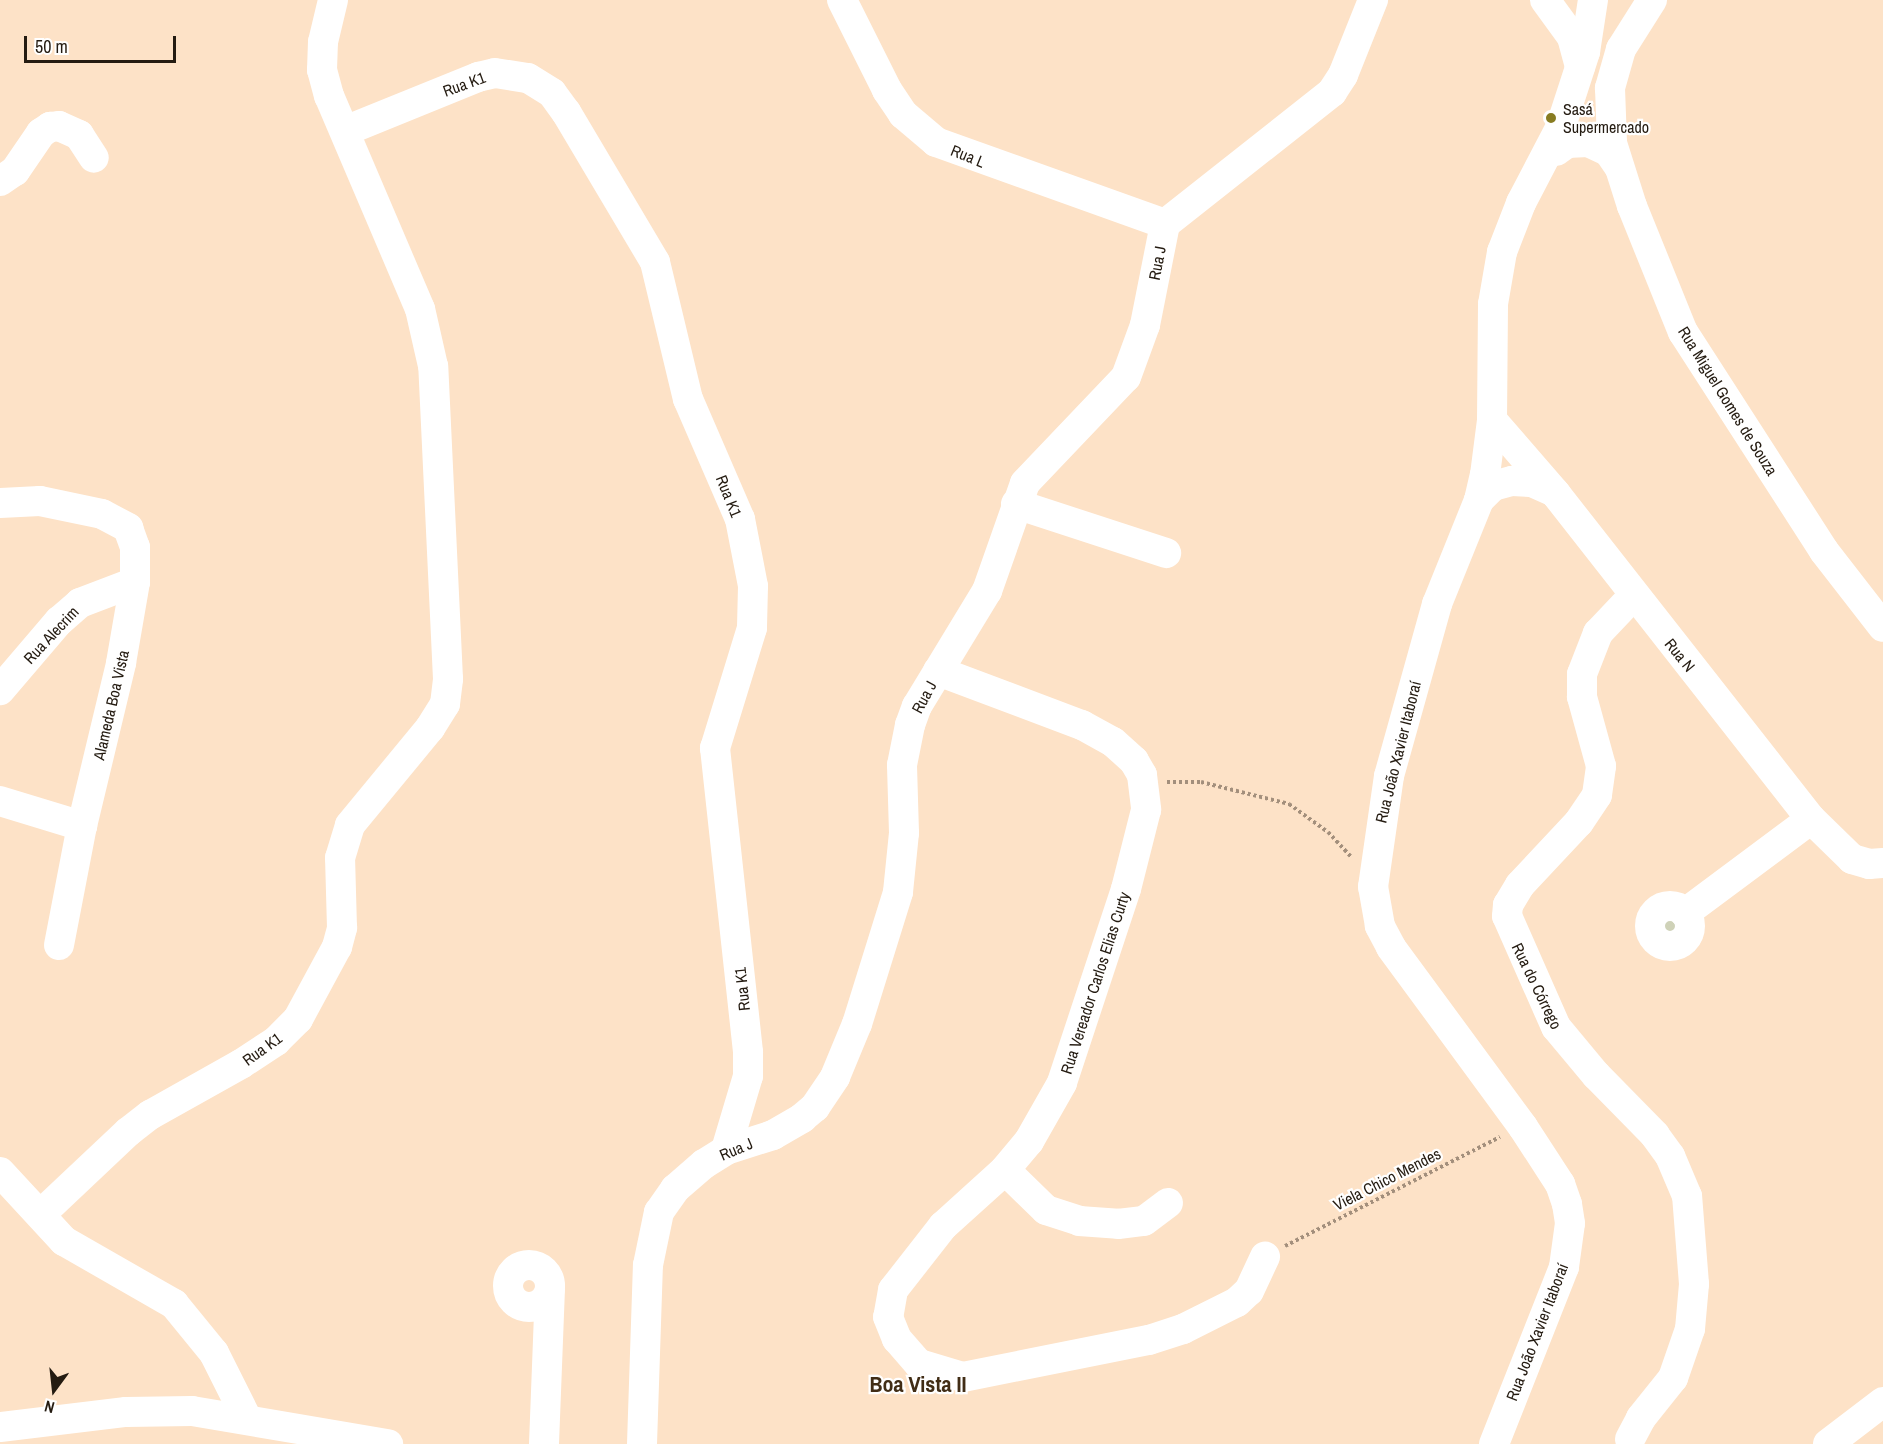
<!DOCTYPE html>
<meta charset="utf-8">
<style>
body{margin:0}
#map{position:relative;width:1883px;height:1444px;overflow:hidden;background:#fde2c7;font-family:"Archivo Narrow",sans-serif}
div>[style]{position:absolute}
.green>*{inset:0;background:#cfd2b8}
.round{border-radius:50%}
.path>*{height:4px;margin-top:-2px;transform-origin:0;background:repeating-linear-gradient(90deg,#a38f7c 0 3px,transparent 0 6px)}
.minor>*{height:30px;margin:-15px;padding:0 15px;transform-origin:15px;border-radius:15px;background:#fff}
.minor>.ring{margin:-15px;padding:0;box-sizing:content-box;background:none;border:30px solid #fff;border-radius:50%}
.dots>*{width:16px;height:16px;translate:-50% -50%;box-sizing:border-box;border:3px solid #fff;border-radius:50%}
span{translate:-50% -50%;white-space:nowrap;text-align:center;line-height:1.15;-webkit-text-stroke:4.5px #fff;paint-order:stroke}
.street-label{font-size:16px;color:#241b11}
.poi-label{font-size:16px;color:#241b11}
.left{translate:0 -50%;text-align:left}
.district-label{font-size:22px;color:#412d16;font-weight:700}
.north{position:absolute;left:24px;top:1360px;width:60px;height:60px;-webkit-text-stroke:4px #fff;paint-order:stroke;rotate:195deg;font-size:16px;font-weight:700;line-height:24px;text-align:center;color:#241b11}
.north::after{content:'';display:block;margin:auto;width:21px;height:27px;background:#241b11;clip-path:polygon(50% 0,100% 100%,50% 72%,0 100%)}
.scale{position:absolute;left:24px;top:36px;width:152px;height:27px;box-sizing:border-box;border:3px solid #241b11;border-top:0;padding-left:8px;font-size:18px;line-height:21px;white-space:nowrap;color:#241b11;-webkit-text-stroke:4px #fff;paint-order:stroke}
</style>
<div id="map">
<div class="green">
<div class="round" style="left:1655px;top:913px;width:28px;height:28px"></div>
</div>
<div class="path">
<div style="left:1167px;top:782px;width:34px"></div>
<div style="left:1201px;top:782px;width:91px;rotate:14deg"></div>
<div style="left:1289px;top:804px;width:48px;rotate:35.7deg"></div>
<div style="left:1328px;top:832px;width:35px;rotate:47deg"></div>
<div style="left:1285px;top:1246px;width:241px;rotate:-26.9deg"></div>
</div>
<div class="minor">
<div style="left:842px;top:0;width:101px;rotate:63.4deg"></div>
<div style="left:887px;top:90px;width:29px;rotate:56deg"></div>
<div style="left:903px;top:114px;width:43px;rotate:40.3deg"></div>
<div style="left:936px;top:142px;width:243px;rotate:19.7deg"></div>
<div style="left:1545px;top:0;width:46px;rotate:53.9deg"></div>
<div style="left:1572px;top:37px;width:31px;rotate:75deg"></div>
<div style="left:1652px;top:0;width:58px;rotate:122.3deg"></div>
<div style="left:1621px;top:49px;width:41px;rotate:105.8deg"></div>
<div style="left:1610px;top:88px;width:55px;rotate:87.9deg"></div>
<div style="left:1612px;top:143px;width:66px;rotate:72.4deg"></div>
<div style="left:1632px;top:206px;width:136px;rotate:68deg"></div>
<div style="left:1683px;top:332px;width:260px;rotate:57.2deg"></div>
<div style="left:1824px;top:551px;width:96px;rotate:52.2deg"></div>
<div style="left:345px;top:131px;width:144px;rotate:-22.1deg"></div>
<div style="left:478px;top:77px;width:17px;rotate:-13deg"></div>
<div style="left:495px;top:73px;width:33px;rotate:9deg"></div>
<div style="left:528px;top:78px;width:28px;rotate:32deg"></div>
<div style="left:552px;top:93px;width:24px;rotate:54deg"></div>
<div style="left:566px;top:112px;width:174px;rotate:59.3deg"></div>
<div style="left:655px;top:262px;width:141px;rotate:76.5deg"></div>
<div style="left:688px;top:399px;width:131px;rotate:66.6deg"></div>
<div style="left:740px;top:519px;width:68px;rotate:79deg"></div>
<div style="left:753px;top:586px;width:42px;rotate:91.4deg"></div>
<div style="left:752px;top:628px;width:126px;rotate:107.1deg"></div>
<div style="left:715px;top:748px;width:306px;rotate:83.8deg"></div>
<div style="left:748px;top:1052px;width:24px;rotate:90deg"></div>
<div style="left:748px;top:1076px;width:77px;rotate:106.6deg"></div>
<div style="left:1556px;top:151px;width:14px;rotate:-36deg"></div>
<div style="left:1567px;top:143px;width:21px;rotate:-3deg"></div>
<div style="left:1588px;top:142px;width:23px;rotate:25deg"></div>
<div style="left:1609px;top:152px;width:18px;rotate:56deg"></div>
<div style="left:0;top:181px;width:18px;rotate:-34deg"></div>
<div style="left:15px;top:171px;width:46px;rotate:-55.6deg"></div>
<div style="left:41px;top:133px;width:11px;rotate:-34deg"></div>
<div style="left:50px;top:127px;width:9px;rotate:-6deg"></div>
<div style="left:59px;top:126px;width:22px;rotate:24deg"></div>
<div style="left:79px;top:135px;width:27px;rotate:57deg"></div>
<div style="left:1492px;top:420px;width:98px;rotate:49.1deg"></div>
<div style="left:1556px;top:494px;width:413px;rotate:51.9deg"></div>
<div style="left:1811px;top:819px;width:57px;rotate:44.3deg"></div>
<div style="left:1852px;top:859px;width:18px;rotate:16deg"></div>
<div style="left:1869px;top:864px;width:14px;rotate:-4deg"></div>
<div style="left:1479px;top:500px;width:20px;rotate:-45deg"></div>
<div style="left:1493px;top:486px;width:20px;rotate:-15deg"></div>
<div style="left:1512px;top:481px;width:20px;rotate:3deg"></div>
<div style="left:1532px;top:482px;width:24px;rotate:24deg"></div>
<div style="left:0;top:503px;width:40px;rotate:-2.9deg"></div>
<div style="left:40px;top:501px;width:63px;rotate:11.8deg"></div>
<div style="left:102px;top:514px;width:30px;rotate:28deg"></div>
<div style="left:128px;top:528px;width:20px;rotate:70deg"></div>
<div style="left:135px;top:547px;width:35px;rotate:90deg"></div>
<div style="left:135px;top:582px;width:59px;rotate:159.1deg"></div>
<div style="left:80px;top:603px;width:28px;rotate:139deg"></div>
<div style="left:59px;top:621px;width:91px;rotate:130.5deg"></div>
<div style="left:1016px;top:504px;width:158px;rotate:18.1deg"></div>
<div style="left:938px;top:671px;width:154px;rotate:20.6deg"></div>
<div style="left:1082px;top:725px;width:35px;rotate:29deg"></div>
<div style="left:1113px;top:742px;width:28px;rotate:42deg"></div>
<div style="left:1134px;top:761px;width:16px;rotate:60deg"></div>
<div style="left:1142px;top:775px;width:35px;rotate:83deg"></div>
<div style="left:1146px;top:810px;width:81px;rotate:104.2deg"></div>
<div style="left:1126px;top:889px;width:204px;rotate:108.3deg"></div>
<div style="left:1062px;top:1083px;width:67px;rotate:119.6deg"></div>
<div style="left:1029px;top:1141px;width:38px;rotate:130deg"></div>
<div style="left:1005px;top:1170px;width:84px;rotate:137.9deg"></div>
<div style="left:943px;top:1226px;width:81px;rotate:128deg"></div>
<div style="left:893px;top:1290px;width:27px;rotate:100deg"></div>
<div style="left:888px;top:1317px;width:24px;rotate:68deg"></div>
<div style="left:897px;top:1339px;width:33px;rotate:49deg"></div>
<div style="left:919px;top:1364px;width:46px;rotate:16.5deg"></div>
<div style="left:963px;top:1377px;width:190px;rotate:-11.3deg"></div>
<div style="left:1149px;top:1340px;width:36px;rotate:-18deg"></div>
<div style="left:1183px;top:1329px;width:60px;rotate:-26.6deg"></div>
<div style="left:1237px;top:1302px;width:16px;rotate:-43deg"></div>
<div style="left:1249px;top:1291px;width:38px;rotate:-65deg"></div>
<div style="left:0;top:801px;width:86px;rotate:17deg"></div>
<div class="ring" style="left:1650px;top:906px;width:10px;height:10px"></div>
<div style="left:1685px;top:913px;width:157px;rotate:-36.7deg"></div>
<div style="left:59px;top:945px;width:121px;rotate:-79.1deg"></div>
<div style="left:82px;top:826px;width:168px;rotate:-76.5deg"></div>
<div style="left:121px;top:663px;width:82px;rotate:-80.2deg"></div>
<div style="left:1005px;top:1170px;width:57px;rotate:44.3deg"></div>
<div style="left:1046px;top:1210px;width:35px;rotate:18deg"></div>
<div style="left:1079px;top:1221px;width:39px;rotate:4deg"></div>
<div style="left:1118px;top:1224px;width:26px;rotate:-7deg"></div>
<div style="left:1144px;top:1221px;width:30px;rotate:-37deg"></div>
<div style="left:0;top:1172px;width:94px;rotate:47.2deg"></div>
<div style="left:64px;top:1241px;width:127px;rotate:29.8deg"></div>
<div style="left:174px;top:1304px;width:63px;rotate:50.8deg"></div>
<div style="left:214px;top:1353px;width:72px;rotate:63.4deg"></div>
<div style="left:41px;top:1214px;width:120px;rotate:-43.3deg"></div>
<div style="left:128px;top:1132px;width:28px;rotate:-38deg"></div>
<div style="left:150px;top:1115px;width:104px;rotate:-29.3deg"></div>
<div style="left:241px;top:1064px;width:42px;rotate:-33.3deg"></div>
<div style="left:276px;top:1041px;width:31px;rotate:-45deg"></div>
<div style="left:298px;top:1019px;width:82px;rotate:-61.6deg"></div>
<div style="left:337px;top:947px;width:20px;rotate:-75deg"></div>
<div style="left:342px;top:928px;width:70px;rotate:-91.6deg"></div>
<div style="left:340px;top:858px;width:34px;rotate:-73deg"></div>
<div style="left:350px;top:825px;width:126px;rotate:-50.5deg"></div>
<div style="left:430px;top:728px;width:28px;rotate:-58deg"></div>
<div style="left:445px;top:704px;width:25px;rotate:-83deg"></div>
<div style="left:448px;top:679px;width:313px;rotate:-92.7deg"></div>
<div style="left:433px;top:366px;width:58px;rotate:-102.8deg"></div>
<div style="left:420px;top:309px;width:232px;rotate:-113.1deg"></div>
<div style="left:329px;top:96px;width:27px;rotate:-105deg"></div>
<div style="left:322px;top:70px;width:28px;rotate:-88deg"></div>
<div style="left:323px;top:42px;width:43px;rotate:-76.6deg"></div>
<div class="ring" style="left:508px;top:1265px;width:12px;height:12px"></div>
<div style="left:0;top:1427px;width:127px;rotate:-6.8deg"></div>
<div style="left:126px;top:1412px;width:66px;rotate:-0.9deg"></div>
<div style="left:192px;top:1411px;width:199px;rotate:9.6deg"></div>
<div style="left:1630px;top:1439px;width:24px;rotate:-62deg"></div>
<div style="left:1641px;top:1418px;width:51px;rotate:-51.3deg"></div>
<div style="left:1673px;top:1378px;width:52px;rotate:-70.9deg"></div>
<div style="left:1690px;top:1329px;width:45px;rotate:-84.9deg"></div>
<div style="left:1694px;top:1284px;width:88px;rotate:-94.5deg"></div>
<div style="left:1687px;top:1196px;width:43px;rotate:-113deg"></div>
<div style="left:1670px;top:1156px;width:26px;rotate:-126deg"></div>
<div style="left:1655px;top:1135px;width:84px;rotate:-134.5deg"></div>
<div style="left:1596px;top:1075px;width:62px;rotate:-129.8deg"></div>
<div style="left:1556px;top:1027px;width:121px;rotate:-113.8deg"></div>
<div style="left:1507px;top:916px;width:11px;rotate:-85deg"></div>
<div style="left:1508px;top:905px;width:23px;rotate:-59deg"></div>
<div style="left:1520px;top:885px;width:86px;rotate:-46.9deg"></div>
<div style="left:1579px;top:822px;width:32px;rotate:-56deg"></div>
<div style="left:1597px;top:795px;width:29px;rotate:-82deg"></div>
<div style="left:1601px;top:766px;width:72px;rotate:-105.4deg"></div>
<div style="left:1582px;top:697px;width:23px;rotate:-90deg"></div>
<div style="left:1582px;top:674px;width:44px;rotate:-68.7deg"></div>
<div style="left:1598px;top:633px;width:51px;rotate:-46.6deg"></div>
<div style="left:544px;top:1444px;width:157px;rotate:-87.8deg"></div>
<div style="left:642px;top:1444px;width:179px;rotate:-88.1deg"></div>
<div style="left:648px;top:1265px;width:54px;rotate:-78.3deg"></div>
<div style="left:659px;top:1212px;width:28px;rotate:-55deg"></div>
<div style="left:675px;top:1189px;width:38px;rotate:-41deg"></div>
<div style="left:704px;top:1164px;width:26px;rotate:-32deg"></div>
<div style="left:726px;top:1150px;width:49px;rotate:-17.7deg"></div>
<div style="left:773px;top:1135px;width:34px;rotate:-30deg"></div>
<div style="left:802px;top:1118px;width:17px;rotate:-40deg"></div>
<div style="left:815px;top:1107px;width:36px;rotate:-56deg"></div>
<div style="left:835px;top:1077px;width:57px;rotate:-67.5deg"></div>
<div style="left:857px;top:1024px;width:138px;rotate:-72.7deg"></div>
<div style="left:898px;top:892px;width:59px;rotate:-84.2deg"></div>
<div style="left:904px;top:833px;width:68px;rotate:-91.7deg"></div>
<div style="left:902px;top:765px;width:41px;rotate:-78.7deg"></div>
<div style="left:910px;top:725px;width:20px;rotate:-70deg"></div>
<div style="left:917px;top:706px;width:135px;rotate:-58.7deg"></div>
<div style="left:987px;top:591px;width:114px;rotate:-70.6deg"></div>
<div style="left:1025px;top:483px;width:146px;rotate:-46.4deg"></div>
<div style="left:1126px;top:377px;width:55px;rotate:-69.9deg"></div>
<div style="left:1145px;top:325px;width:103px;rotate:-78.8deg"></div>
<div style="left:1165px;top:224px;width:213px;rotate:-38.3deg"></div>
<div style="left:1332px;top:92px;width:20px;rotate:-57deg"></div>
<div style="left:1343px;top:75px;width:81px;rotate:-68.2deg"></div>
<div style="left:1494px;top:1444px;width:190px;rotate:-68.4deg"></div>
<div style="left:1564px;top:1267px;width:44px;rotate:-82.2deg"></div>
<div style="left:1570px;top:1223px;width:19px;rotate:-99deg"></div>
<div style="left:1567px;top:1204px;width:21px;rotate:-109deg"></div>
<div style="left:1560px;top:1184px;width:68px;rotate:-123deg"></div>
<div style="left:1523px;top:1127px;width:223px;rotate:-126.3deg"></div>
<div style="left:1391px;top:947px;width:24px;rotate:-118deg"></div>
<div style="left:1380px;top:926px;width:40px;rotate:-100deg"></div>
<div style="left:1373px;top:887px;width:112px;rotate:-81.8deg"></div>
<div style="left:1389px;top:776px;width:179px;rotate:-74.4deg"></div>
<div style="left:1437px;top:604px;width:112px;rotate:-68deg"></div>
<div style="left:1479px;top:500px;width:26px;rotate:-77deg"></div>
<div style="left:1485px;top:475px;width:55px;rotate:-82.7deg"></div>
<div style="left:1492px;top:420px;width:116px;rotate:-89.5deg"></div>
<div style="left:1493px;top:304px;width:53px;rotate:-80.2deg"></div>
<div style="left:1502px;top:252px;width:53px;rotate:-68.8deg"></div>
<div style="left:1521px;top:203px;width:87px;rotate:-62.5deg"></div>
<div style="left:1561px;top:126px;width:78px;rotate:-72deg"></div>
<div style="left:1585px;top:52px;width:53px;rotate:-81.3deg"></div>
<div style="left:1828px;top:1444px;width:69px;rotate:-37.4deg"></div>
</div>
<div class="dots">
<div style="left:1551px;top:118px;background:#887c22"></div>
</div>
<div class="street-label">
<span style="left:464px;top:84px;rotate:-20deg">Rua K1</span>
<span style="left:968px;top:156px;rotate:22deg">Rua L</span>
<span style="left:1157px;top:263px;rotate:-79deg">Rua J</span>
<span style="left:1728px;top:401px;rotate:58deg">Rua Miguel Gomes de Souza</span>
<span style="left:729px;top:496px;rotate:68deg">Rua K1</span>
<span style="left:51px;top:635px;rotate:-47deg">Rua Alecrim</span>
<span style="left:1680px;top:655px;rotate:51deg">Rua N</span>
<span style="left:924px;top:697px;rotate:-62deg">Rua J</span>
<span style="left:111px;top:705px;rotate:-77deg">Alameda Boa Vista</span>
<span style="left:1398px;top:752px;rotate:-76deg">Rua João Xavier Itaboraí</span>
<span style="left:1095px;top:983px;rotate:-72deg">Rua Vereador Carlos Elias Curty</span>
<span style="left:1537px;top:986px;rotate:64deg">Rua do Córrego</span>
<span style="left:742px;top:989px;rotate:-96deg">Rua K1</span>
<span style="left:262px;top:1049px;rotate:-36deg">Rua K1</span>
<span style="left:736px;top:1149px;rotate:-23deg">Rua J</span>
<span style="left:1387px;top:1179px;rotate:-27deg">Viela Chico Mendes</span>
<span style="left:1537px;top:1332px;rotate:-69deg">Rua João Xavier Itaboraí</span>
</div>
<div class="poi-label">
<span class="left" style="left:1563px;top:118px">Sasá<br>Supermercado</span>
</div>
<div class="district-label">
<span style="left:918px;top:1385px">Boa Vista II</span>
</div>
<div class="north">N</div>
<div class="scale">50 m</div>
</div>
